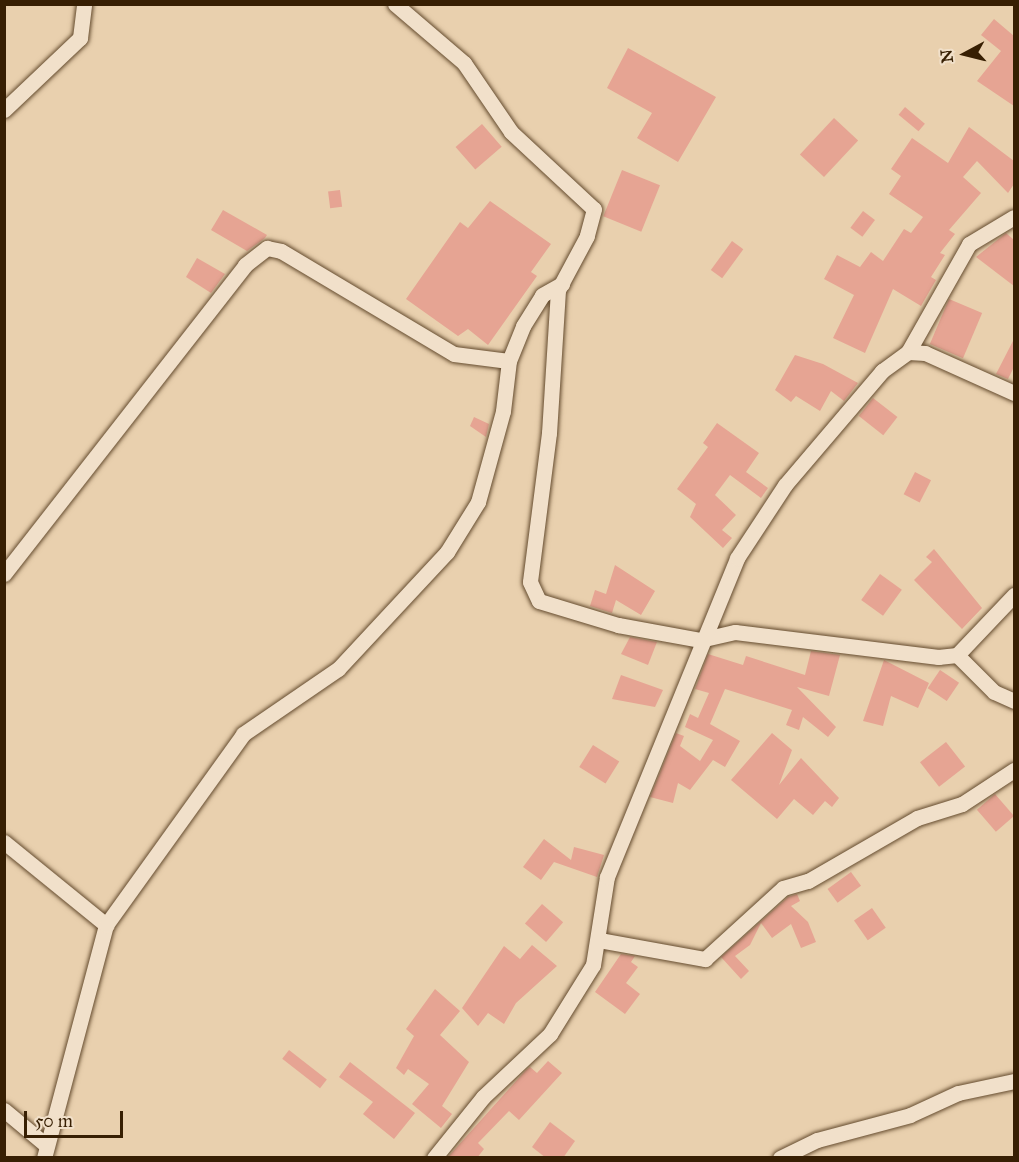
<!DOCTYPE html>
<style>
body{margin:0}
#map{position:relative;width:1019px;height:1162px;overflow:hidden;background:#e9d0ae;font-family:"IM FELL Great Primer",serif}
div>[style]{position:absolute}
.building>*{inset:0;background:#e6a493;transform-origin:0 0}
.roads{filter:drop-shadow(0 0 2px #644b2e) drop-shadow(0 0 2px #644b2e)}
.street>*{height:15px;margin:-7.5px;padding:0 7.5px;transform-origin:7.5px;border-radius:7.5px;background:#f1e0ca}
span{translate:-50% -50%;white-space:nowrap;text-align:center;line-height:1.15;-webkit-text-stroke:4.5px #f1e0ca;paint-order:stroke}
.frame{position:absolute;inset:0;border:6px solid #371f03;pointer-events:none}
.north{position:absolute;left:935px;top:24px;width:60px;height:60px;-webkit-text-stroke:4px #f1e0ca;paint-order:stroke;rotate:263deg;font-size:16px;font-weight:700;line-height:24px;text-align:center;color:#371f03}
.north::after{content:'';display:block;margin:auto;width:21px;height:27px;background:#371f03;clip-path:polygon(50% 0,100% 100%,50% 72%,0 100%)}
.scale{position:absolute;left:24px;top:1111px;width:99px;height:27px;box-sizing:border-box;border:3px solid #371f03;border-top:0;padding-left:8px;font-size:18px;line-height:21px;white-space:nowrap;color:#371f03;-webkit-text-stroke:4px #f1e0ca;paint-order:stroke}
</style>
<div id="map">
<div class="building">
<div style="clip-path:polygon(994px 19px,1014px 36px,1014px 106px,977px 81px,1001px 51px,981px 35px)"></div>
<div style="clip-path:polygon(628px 48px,716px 97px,678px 162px,637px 138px,652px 113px,607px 88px)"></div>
<div style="left:905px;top:107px;width:26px;height:10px;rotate:40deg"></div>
<div style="left:834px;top:118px;width:33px;height:50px;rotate:43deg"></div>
<div style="left:482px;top:124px;width:30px;height:35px;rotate:49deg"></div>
<div style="clip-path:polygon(969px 127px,1014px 161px,1014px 184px,1008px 193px,977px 161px,963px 177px,981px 193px,949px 230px,955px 234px,940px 253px,945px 255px,931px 277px,936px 280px,921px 306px,893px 289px,865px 353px,833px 338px,854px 295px,824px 279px,837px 255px,860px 267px,871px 252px,883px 261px,904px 229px,911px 233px,923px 217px,889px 194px,901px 176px,891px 169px,912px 138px,948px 163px)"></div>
<div style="left:622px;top:170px;width:41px;height:50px;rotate:22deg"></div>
<div style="left:340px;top:190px;width:17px;height:12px;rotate:83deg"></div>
<div style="clip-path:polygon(490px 201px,551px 244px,531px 272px,537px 276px,488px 345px,468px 329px,458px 336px,406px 299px,460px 222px,468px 228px)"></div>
<div style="clip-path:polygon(223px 210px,267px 235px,265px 238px,247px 251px,211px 230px)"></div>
<div style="left:863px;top:211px;width:15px;height:21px;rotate:37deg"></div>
<div style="clip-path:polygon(1006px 233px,1014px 240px,1014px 286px,976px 257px)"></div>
<div style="left:732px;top:241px;width:14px;height:36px;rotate:36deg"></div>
<div style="clip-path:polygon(197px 258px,225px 274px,211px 293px,186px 277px)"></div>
<div style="left:949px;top:299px;width:36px;height:49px;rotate:23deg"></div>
<div style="clip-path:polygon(1014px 339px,1014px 367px,1008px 379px,996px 374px)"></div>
<div style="clip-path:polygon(795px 355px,823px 364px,858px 383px,844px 401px,831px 391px,820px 411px,796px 396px,791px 402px,775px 390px)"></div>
<div style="left:873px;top:398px;width:31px;height:23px;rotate:38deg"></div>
<div style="clip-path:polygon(474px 417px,489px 424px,486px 437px,470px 426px)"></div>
<div style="clip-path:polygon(717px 423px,759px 453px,746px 472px,768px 488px,761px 498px,730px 475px,715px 495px,736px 515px,722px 530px,732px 538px,723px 548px,690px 517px,696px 504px,677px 489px,708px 447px,703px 443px)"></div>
<div style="left:915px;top:472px;width:18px;height:25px;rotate:27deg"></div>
<div style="clip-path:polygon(934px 549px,982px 608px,962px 629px,914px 580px,932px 562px,926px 557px)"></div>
<div style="clip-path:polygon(615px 565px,655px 591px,641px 615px,616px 600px,612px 613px,590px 606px,595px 590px,606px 594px)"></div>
<div style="left:880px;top:574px;width:27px;height:32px;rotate:36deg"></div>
<div style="clip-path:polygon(630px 637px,657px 642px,648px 665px,621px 654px)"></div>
<div style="clip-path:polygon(811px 651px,840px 655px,829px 696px,797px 687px,836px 727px,828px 737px,803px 717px,799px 730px,786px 725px,792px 710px,725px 689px,710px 724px,740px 741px,725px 767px,713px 760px,690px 790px,678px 783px,673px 803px,650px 797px,676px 733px,684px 736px,680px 746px,700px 761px,713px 740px,685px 727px,690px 714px,698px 718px,709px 693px,695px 689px,708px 654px,743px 665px,746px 656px,805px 675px)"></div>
<div style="clip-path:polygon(884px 660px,929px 683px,918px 708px,891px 696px,883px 726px,863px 721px)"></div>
<div style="left:940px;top:670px;width:23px;height:22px;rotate:34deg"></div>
<div style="clip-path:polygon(621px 675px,663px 690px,655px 707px,612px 699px)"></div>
<div style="clip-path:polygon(772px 733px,792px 750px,779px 785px,801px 758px,839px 798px,832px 807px,825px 801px,813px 815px,794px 799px,777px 819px,731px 780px)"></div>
<div style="left:946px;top:742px;width:31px;height:33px;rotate:52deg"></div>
<div style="left:593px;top:745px;width:31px;height:26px;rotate:32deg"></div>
<div style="left:995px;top:794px;width:29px;height:24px;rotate:49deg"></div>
<div style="clip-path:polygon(544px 839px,571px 860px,574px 847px,604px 855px,597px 877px,554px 862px,541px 880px,523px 867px)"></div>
<div style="left:851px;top:872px;width:17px;height:29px;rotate:54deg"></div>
<div style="clip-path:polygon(797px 894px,800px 901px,791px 906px,808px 922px,816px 942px,801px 948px,791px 924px,772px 938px,761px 923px,750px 945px,735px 956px,749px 971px,741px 979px,721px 957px,788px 897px)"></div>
<div style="left:542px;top:904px;width:28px;height:26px;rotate:41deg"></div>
<div style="left:872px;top:908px;width:24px;height:22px;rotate:55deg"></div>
<div style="clip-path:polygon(532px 945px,557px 966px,516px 1003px,504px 1024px,488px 1013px,478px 1026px,462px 1008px,504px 946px,520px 959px)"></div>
<div style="clip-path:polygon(621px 954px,635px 956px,631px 962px,638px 967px,626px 983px,640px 994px,625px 1014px,595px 992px)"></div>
<div style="clip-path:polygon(435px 989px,460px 1011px,440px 1035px,469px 1062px,442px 1106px,452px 1114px,441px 1128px,412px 1104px,429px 1084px,408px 1069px,404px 1075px,396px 1068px,414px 1036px,406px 1029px)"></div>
<div style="left:289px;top:1050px;width:48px;height:11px;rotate:38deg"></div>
<div style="clip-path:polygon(548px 1061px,562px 1073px,519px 1120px,509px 1111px,478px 1143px,484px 1149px,477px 1158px,447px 1158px,526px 1070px,530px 1067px,537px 1073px)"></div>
<div style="clip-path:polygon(350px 1062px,415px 1113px,394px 1139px,363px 1114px,373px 1102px,339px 1077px)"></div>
<div style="clip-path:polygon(550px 1122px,575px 1141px,563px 1158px,546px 1158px,532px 1147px)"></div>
</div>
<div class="roads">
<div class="street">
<div style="left:395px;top:4px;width:91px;rotate:40.5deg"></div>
<div style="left:464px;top:63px;width:83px;rotate:55.7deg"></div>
<div style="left:511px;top:132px;width:113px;rotate:42.9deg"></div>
<div style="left:594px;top:209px;width:28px;rotate:105deg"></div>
<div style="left:587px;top:236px;width:61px;rotate:118.2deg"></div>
<div style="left:558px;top:290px;width:143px;rotate:93.6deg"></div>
<div style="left:549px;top:433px;width:150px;rotate:97.3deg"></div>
<div style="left:530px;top:582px;width:21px;rotate:65deg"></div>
<div style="left:539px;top:601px;width:83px;rotate:16.9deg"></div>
<div style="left:618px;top:625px;width:83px;rotate:10.4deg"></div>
<div style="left:700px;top:640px;width:36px;rotate:-13deg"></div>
<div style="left:735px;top:632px;width:205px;rotate:7deg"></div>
<div style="left:938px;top:657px;width:19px;rotate:-6deg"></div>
<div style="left:957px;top:655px;width:83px;rotate:-46.5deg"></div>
<div style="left:4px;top:110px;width:105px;rotate:-43.5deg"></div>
<div style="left:80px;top:38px;width:34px;rotate:-83deg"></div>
<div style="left:908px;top:352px;width:17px;rotate:3deg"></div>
<div style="left:925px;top:353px;width:98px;rotate:24.2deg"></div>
<div style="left:4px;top:574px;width:392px;rotate:-52deg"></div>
<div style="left:245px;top:265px;width:28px;rotate:-38deg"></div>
<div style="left:267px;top:248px;width:14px;rotate:12deg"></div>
<div style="left:281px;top:251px;width:201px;rotate:30.8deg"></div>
<div style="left:454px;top:354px;width:55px;rotate:7.3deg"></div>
<div style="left:957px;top:655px;width:52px;rotate:45deg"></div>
<div style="left:994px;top:692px;width:22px;rotate:24deg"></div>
<div style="left:4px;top:842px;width:132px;rotate:39.1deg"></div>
<div style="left:599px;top:940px;width:108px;rotate:10.2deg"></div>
<div style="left:705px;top:959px;width:105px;rotate:-42.3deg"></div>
<div style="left:783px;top:888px;width:26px;rotate:-16deg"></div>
<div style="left:808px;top:881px;width:126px;rotate:-30deg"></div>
<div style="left:917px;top:818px;width:47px;rotate:-17.3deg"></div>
<div style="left:962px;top:804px;width:62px;rotate:-33.2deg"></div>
<div style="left:4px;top:1110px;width:55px;rotate:39.8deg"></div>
<div style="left:44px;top:1158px;width:241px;rotate:-75.1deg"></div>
<div style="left:106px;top:925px;width:235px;rotate:-54.3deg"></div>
<div style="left:243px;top:734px;width:115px;rotate:-34.4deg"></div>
<div style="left:338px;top:669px;width:160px;rotate:-47deg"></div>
<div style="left:447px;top:552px;width:59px;rotate:-58.2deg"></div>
<div style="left:478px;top:502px;width:94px;rotate:-74.6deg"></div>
<div style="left:503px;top:411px;width:50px;rotate:-83.2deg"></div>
<div style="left:509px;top:361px;width:38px;rotate:-68deg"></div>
<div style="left:523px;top:326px;width:36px;rotate:-58deg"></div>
<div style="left:542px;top:295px;width:23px;rotate:-29deg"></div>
<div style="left:434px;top:1158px;width:78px;rotate:-51.2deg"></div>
<div style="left:483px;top:1097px;width:92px;rotate:-43.2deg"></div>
<div style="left:550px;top:1034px;width:81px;rotate:-58.1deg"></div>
<div style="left:593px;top:965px;width:89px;rotate:-81deg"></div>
<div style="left:607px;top:877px;width:344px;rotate:-67.8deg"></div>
<div style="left:737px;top:558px;width:87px;rotate:-56.7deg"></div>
<div style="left:785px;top:485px;width:150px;rotate:-49.6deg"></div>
<div style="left:882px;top:371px;width:32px;rotate:-36deg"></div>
<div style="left:908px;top:352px;width:124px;rotate:-60.5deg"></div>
<div style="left:969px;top:244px;width:52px;rotate:-31deg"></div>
<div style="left:780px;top:1158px;width:41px;rotate:-25.9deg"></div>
<div style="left:817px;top:1140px;width:96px;rotate:-15deg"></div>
<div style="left:910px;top:1115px;width:53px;rotate:-24.6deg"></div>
<div style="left:958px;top:1093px;width:57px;rotate:-12.1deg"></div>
</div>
</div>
<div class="frame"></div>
<div class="north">N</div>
<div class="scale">50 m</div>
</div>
